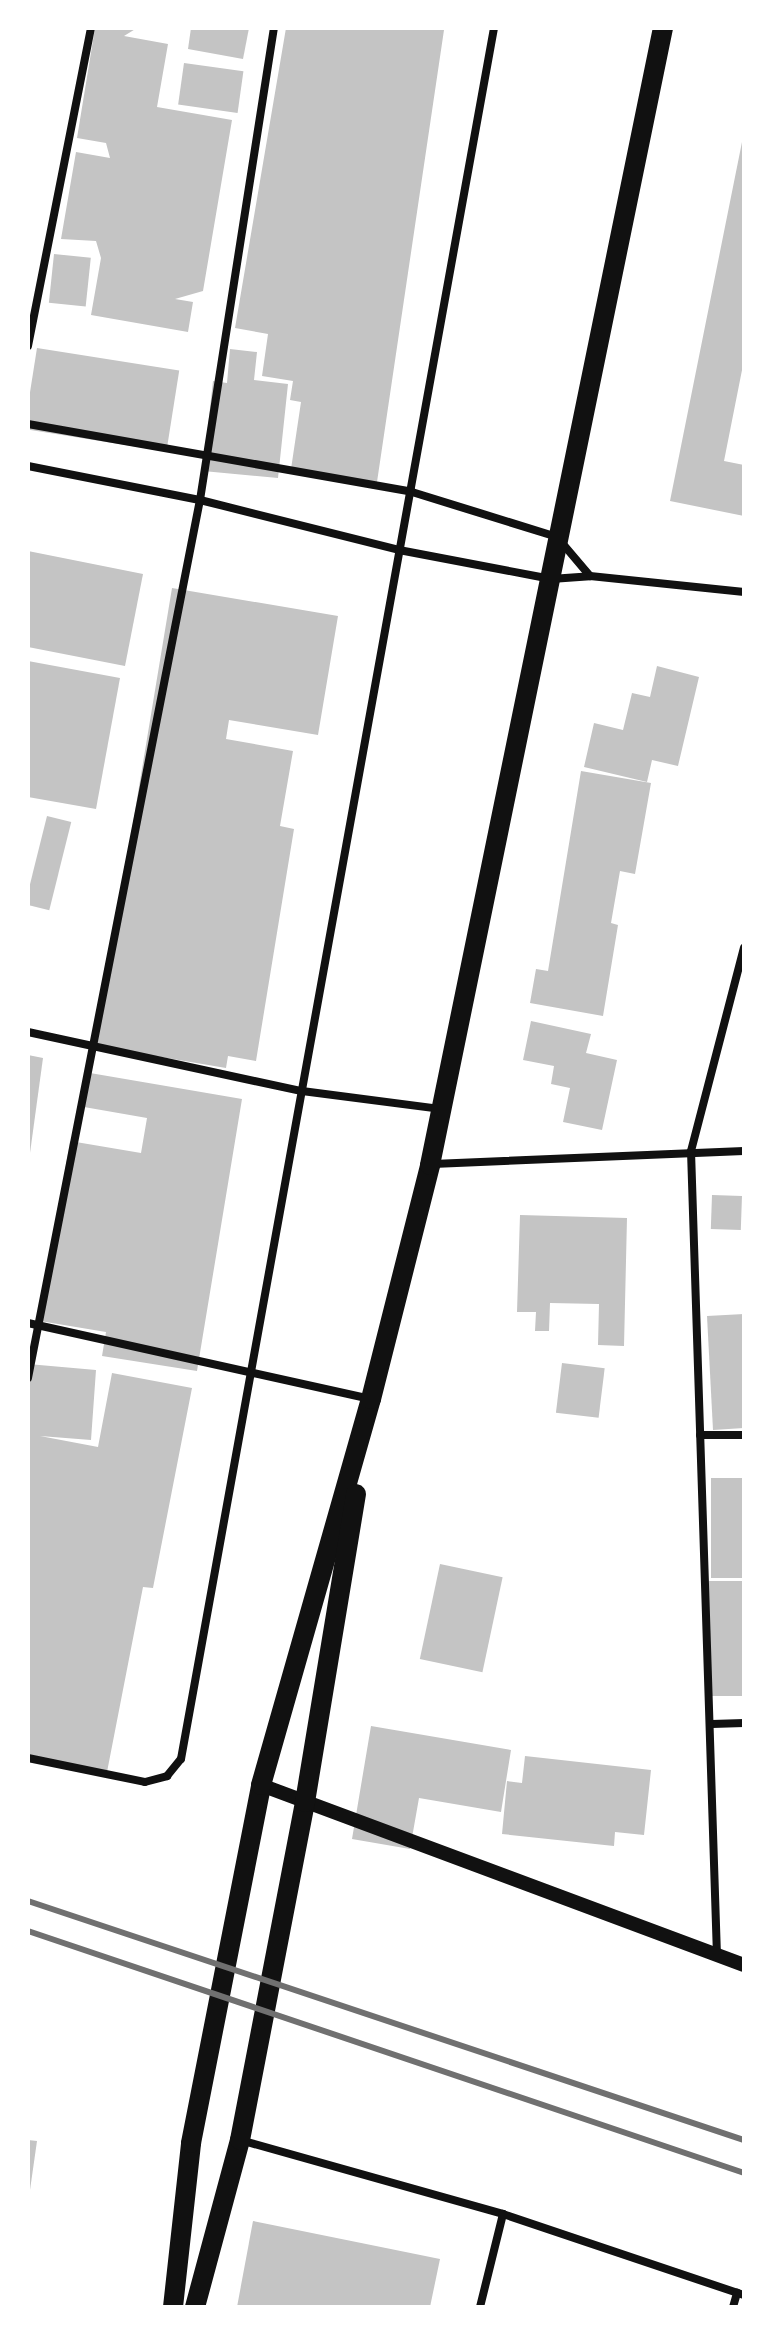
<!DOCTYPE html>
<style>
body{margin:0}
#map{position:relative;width:772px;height:2335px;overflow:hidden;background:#fff;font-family:"Titillium Web",sans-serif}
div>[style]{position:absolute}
.building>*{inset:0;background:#c4c4c4;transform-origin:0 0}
.minor>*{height:8px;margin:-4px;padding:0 4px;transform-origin:4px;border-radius:4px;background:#111}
.tertiary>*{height:14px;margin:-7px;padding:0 7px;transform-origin:7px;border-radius:7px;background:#111}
.primary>*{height:20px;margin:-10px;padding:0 10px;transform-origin:10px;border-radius:10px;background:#111}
.rail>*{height:6px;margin:-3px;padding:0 3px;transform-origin:3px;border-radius:3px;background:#707070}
span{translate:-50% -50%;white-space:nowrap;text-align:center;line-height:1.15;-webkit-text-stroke:7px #fff;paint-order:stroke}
.frame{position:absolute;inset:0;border:30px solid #fff;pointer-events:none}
</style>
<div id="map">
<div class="building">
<div style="clip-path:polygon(95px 28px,137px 28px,124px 36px,168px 44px,157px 107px,232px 120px,203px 291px,175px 299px,193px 302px,188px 332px,91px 315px,101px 258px,96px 241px,61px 239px,76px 152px,110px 158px,106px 143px,77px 138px)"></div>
<div style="clip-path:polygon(191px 28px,249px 28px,243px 59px,188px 49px)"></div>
<div style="clip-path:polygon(286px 28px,444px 30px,377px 482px,291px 469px,301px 402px,290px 400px,293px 381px,262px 376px,268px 334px,235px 328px)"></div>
<div style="left:184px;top:63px;width:60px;height:42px;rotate:8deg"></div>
<div style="clip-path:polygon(743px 137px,744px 360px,724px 461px,744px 465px,744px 516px,670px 501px)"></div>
<div style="left:54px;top:254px;width:37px;height:49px;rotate:6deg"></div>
<div style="left:37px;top:348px;width:144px;height:82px;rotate:9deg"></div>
<div style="clip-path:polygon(230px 349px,257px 352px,254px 380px,288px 384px,278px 478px,203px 471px,213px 381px,227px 383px)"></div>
<div style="clip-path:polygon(28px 551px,143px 574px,125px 666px,28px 647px)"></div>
<div style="clip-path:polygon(172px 588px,338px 616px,318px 735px,229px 720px,226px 739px,293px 751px,280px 826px,294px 829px,256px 1061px,228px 1056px,226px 1068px,96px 1046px)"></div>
<div style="clip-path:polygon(28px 661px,120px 678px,96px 809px,28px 797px)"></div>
<div style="clip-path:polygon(657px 666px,699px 677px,678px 766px,652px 760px,647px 782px,584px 767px,594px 723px,623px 730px,632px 693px,650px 697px)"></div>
<div style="clip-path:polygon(581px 771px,651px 783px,635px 874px,620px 871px,611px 923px,618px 925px,603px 1016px,530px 1003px,536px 969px,548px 971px)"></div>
<div style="left:47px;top:816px;width:25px;height:91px;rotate:14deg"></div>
<div style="clip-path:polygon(531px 1021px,591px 1034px,586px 1053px,617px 1060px,602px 1130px,563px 1122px,570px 1088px,551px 1084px,554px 1066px,523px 1060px)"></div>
<div style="clip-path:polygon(28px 1055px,43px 1058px,30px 1153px,28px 1153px)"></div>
<div style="clip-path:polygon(90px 1073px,242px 1099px,197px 1371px,102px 1356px,106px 1332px,40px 1321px,70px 1141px,141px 1153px,147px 1118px,84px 1107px)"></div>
<div style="left:712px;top:1195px;width:30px;height:34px;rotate:2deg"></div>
<div style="clip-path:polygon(520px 1215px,627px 1218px,624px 1346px,598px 1345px,599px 1304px,550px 1303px,549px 1331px,535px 1331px,536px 1312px,517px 1312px)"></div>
<div style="clip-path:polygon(744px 1314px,744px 1428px,713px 1430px,707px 1316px)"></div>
<div style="left:562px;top:1363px;width:43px;height:50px;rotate:7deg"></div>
<div style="clip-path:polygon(28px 1364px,96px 1370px,91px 1440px,40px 1436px,98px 1447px,112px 1373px,192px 1388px,153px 1588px,143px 1587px,107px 1772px,28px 1756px)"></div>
<div style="left:744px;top:1478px;width:100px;height:33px;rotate:90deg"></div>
<div style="left:440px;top:1564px;width:64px;height:97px;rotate:12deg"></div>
<div style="left:744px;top:1581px;width:115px;height:35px;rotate:90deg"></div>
<div style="clip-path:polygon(371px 1726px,511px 1750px,501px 1812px,419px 1798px,410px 1849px,352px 1839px)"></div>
<div style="clip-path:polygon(525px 1756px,651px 1770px,644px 1835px,615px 1832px,614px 1846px,502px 1834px,507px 1781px,522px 1783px)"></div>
<div style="clip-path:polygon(28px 2140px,37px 2141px,30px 2190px,28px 2189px)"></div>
<div style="clip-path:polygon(253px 2221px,440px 2259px,430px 2307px,237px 2307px)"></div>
</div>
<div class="minor">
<div style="left:28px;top:346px;width:324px;rotate:-78.8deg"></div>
<div style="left:28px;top:424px;width:390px;rotate:10deg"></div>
<div style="left:412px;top:492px;width:152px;rotate:17.2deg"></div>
<div style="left:557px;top:537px;width:51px;rotate:49.8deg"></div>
<div style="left:28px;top:466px;width:175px;rotate:11.2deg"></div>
<div style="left:200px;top:500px;width:205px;rotate:14.1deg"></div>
<div style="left:399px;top:550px;width:155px;rotate:10.8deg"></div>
<div style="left:551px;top:579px;width:39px;rotate:-4deg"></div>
<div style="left:590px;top:576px;width:155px;rotate:5.9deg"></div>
<div style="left:28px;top:1032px;width:280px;rotate:12.2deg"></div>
<div style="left:302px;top:1091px;width:139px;rotate:7.4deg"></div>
<div style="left:433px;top:1164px;width:311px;rotate:-2.4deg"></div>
<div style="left:28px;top:1323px;width:351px;rotate:12.5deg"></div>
<div style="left:28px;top:1378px;width:895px;rotate:-78.92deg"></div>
<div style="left:200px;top:500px;width:478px;rotate:-81.1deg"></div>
<div style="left:700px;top:1435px;width:44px"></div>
<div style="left:712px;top:1724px;width:32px;rotate:-2deg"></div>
<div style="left:28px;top:1758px;width:119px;rotate:11.6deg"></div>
<div style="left:145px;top:1782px;width:23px;rotate:-15deg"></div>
<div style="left:167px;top:1776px;width:22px;rotate:-51deg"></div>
<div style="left:181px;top:1759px;width:1759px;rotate:-79.75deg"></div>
<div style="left:717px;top:1956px;width:805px;rotate:-91.85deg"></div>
<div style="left:691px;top:1151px;width:210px;rotate:-75.4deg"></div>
<div style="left:240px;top:2140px;width:273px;rotate:15.7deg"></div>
<div style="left:503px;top:2214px;width:254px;rotate:18.6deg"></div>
<div style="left:480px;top:2307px;width:96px;rotate:-76.1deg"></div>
<div style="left:733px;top:2307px;width:15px;rotate:-74deg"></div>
</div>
<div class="tertiary">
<div style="left:261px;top:1785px;width:515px;rotate:20.44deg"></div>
</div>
<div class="primary">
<div style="left:173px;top:2307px;width:165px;rotate:-83.7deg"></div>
<div style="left:191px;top:2143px;width:365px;rotate:-78.9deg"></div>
<div style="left:261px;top:1785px;width:401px;rotate:-74.1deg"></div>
<div style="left:371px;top:1399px;width:241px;rotate:-75.8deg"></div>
<div style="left:430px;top:1165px;width:1161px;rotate:-78.42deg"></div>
<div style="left:195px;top:2307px;width:173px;rotate:-74.9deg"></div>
<div style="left:240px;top:2140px;width:344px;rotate:-79.1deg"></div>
<div style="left:305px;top:1802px;width:312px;rotate:-80.6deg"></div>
</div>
<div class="rail">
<div style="left:28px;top:1901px;width:755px;rotate:18.46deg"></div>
<div style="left:28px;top:1931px;width:756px;rotate:18.67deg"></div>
</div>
<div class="frame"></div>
</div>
